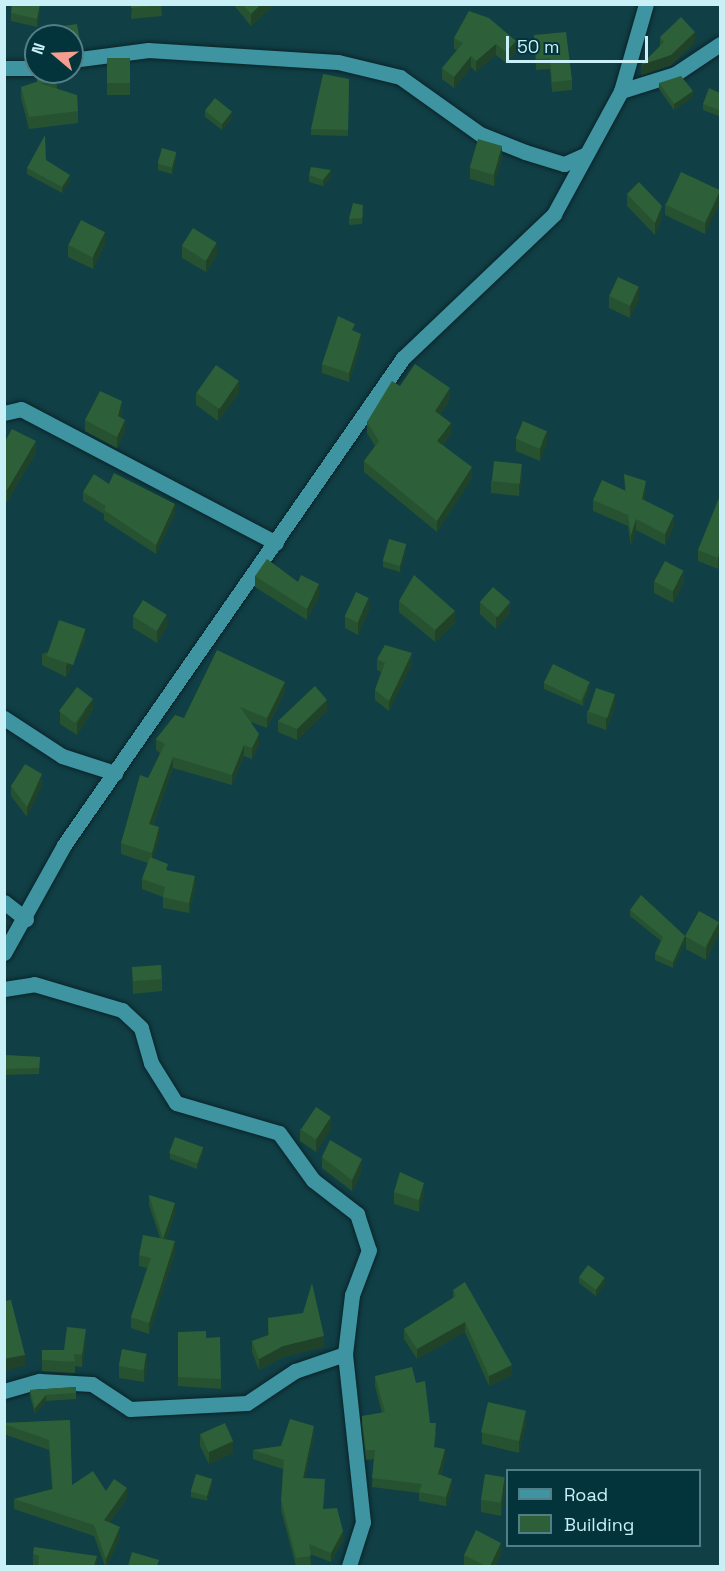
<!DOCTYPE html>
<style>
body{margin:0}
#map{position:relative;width:725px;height:1571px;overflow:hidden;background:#113f46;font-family:"Space Grotesk",sans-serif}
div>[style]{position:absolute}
.roads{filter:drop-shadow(0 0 2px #092428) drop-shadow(0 0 2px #092428)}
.minor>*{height:15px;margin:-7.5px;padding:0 7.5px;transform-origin:7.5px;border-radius:7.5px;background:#3f94a2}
.wall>*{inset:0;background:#275231;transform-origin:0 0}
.shaded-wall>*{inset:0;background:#204228}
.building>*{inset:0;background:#2d5f39;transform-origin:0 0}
span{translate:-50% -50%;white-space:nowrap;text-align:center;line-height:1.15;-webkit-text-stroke:6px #03343c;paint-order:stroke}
.frame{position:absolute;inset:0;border:6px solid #c9f0f7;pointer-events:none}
.legend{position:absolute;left:506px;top:1469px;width:195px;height:78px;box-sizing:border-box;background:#03343c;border:2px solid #527f87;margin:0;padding:8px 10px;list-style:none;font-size:18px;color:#c9f0f7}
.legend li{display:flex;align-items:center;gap:12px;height:30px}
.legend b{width:30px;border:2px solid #527f87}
.north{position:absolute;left:24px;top:24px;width:60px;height:60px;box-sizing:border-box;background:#03343c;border:2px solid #527f87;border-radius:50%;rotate:289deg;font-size:16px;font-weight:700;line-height:24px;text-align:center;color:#c9f0f7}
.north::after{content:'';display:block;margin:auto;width:21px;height:27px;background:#f59d8e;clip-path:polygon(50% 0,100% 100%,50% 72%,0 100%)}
.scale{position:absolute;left:506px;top:36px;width:142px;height:27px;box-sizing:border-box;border:3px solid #c9f0f7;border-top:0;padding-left:8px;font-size:18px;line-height:21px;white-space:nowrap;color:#c9f0f7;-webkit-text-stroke:4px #03343c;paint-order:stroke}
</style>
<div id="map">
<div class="roads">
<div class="minor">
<div style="left:72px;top:60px;width:77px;rotate:-7.5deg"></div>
<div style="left:148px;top:50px;width:190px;rotate:3.6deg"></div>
<div style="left:338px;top:62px;width:64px;rotate:13.6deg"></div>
<div style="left:400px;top:77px;width:98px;rotate:35.5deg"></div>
<div style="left:480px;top:134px;width:48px;rotate:21.8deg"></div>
<div style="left:525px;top:152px;width:41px;rotate:17.1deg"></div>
<div style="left:564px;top:164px;width:24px;rotate:-24deg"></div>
<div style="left:4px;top:68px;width:32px"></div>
<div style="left:621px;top:91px;width:57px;rotate:-17.5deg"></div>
<div style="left:675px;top:74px;width:54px;rotate:-33.7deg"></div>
<div style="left:4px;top:413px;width:17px;rotate:-13deg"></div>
<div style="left:21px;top:409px;width:288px;rotate:27.7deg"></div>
<div style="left:4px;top:718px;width:69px;rotate:33.2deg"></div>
<div style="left:62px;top:756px;width:56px;rotate:17.8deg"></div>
<div style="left:4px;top:902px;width:28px;rotate:38deg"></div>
<div style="left:4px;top:953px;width:124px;rotate:-60.9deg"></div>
<div style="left:64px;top:845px;width:593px;rotate:-55.16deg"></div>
<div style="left:403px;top:358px;width:209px;rotate:-43.6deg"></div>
<div style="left:554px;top:214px;width:140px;rotate:-61.4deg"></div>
<div style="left:621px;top:91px;width:91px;rotate:-74deg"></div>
<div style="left:4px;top:989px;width:30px;rotate:-9deg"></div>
<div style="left:34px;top:984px;width:92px;rotate:16.5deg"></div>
<div style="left:122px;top:1010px;width:26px;rotate:43deg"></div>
<div style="left:141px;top:1028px;width:36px;rotate:74deg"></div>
<div style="left:151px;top:1063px;width:47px;rotate:58deg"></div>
<div style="left:176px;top:1103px;width:107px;rotate:16.2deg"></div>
<div style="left:279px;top:1133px;width:58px;rotate:54.1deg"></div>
<div style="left:313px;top:1180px;width:56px;rotate:37.7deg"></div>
<div style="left:357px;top:1214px;width:38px;rotate:72deg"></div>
<div style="left:369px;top:1250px;width:48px;rotate:110.7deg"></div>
<div style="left:352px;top:1295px;width:59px;rotate:96.8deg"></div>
<div style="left:345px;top:1354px;width:169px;rotate:83.9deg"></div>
<div style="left:363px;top:1522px;width:46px;rotate:107.7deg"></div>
<div style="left:4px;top:1391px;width:37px;rotate:-16deg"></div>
<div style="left:40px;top:1381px;width:52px;rotate:3.3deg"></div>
<div style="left:92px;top:1384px;width:45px;rotate:33.3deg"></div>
<div style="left:130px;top:1409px;width:117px;rotate:-2.9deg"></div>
<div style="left:247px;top:1403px;width:58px;rotate:-33.7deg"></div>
<div style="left:295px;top:1371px;width:53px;rotate:-18.8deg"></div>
</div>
</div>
<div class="wall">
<div style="clip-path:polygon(132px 4px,161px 4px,162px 16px,131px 19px)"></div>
<div style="clip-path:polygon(233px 4px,271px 4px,271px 8px,251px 26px)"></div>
<div style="clip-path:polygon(469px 11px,516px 52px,506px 63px,496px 55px,476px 72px,471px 67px,454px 88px,442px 79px,442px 68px,457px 50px,454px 49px,454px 38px)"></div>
<div style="clip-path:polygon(40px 12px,37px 27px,11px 21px,11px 13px)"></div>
<div style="clip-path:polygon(63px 26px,80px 41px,80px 47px,72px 49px,72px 36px,64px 36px)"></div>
<div style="clip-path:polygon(534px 35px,572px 80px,572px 90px,552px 92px,550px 69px,536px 70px)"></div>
<div style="clip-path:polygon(660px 37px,695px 42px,671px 65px,641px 75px,660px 46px)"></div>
<div style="left:107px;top:58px;width:23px;height:37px"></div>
<div style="clip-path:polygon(36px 72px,56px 72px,57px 89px,78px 111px,78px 123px,29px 129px,21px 98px,21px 87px,37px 83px)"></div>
<div style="clip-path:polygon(349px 79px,348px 136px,311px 135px,311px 129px)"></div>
<div style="clip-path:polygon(659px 83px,693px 97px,674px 110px,659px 89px)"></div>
<div style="clip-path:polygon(720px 93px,719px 116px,703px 110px,703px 104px)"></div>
<div style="clip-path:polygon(205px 111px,232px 118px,222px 130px,205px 117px)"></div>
<div style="clip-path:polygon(502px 157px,494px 186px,470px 179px,470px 168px)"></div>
<div style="clip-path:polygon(176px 158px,172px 174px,158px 170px,158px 164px)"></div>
<div style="clip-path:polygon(27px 168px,70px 181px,62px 193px,27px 174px)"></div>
<div style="clip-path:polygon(309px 175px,331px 177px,323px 186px,309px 182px)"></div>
<div style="clip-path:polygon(720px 190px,705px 234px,665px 215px,665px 204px)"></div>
<div style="clip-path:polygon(627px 194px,662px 218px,655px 235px,627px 206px)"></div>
<div style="clip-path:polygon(363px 211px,362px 224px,349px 225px,349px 219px)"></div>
<div style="clip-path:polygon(105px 244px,93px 269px,68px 257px,68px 245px)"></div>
<div style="clip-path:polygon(182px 246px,217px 255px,206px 272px,182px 258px)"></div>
<div style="clip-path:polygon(609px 296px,639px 299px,630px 318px,609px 308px)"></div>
<div style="clip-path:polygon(361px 343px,349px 382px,322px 373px,322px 364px)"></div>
<div style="clip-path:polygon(400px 386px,450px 399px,440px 415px,451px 434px,443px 445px,472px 478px,437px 532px,364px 472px,364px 461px,375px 446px,367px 433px,367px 422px)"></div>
<div style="clip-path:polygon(196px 393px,239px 393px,218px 421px,196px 405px)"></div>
<div style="clip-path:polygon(122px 412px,121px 418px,125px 431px,117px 448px,85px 431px,85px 420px)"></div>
<div style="clip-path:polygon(516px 439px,547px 443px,540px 461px,516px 451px)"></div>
<div style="clip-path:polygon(4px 443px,36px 452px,7px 502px,4px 501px)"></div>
<div style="clip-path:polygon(624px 474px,646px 493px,644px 500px,674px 526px,665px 545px,636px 530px,631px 546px,628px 526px,593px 511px,593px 500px,625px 490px)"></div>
<div style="clip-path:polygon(522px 476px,519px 496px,491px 493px,491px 481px)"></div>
<div style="clip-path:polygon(109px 484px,175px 513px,156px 554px,104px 520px,104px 514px,83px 501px,83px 492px)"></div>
<div style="clip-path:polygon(720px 499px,718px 569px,698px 561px,698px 550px)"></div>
<div style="clip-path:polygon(406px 550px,400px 572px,383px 567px,383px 561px)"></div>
<div style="clip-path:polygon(255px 576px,298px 582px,319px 596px,307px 620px,255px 587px)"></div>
<div style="clip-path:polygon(654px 581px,684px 582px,673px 603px,654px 593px)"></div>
<div style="clip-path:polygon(399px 601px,455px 623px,435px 642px,399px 612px)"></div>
<div style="clip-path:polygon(480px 602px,510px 614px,496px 629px,480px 614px)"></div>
<div style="clip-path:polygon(369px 610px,358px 635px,345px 628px,345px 617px)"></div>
<div style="clip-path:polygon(133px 616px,167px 627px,157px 643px,133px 628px)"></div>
<div style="clip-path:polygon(85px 640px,66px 677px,42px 665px,42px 654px)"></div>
<div style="clip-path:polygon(377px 659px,412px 664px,389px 711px,375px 700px,375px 690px,381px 672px,377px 670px)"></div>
<div style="clip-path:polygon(544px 683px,590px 688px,583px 706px,544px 689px)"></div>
<div style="clip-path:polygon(285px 692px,267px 728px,251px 722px,259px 745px,252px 759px,244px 756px,232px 785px,173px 768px,153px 825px,159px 838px,153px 858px,168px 871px,195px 887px,189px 913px,163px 908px,163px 897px,142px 889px,142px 879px,148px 863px,121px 854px,121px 843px,160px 753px,156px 750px,156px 739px,184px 718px)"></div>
<div style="clip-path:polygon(615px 706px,606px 730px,587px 723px,587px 711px)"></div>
<div style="clip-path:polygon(93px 710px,77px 735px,60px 724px,60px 712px)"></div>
<div style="clip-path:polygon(327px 711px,297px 740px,278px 732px,278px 721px)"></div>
<div style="clip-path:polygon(42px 785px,27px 817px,11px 796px,11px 786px)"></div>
<div style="clip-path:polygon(630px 910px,685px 942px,673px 968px,655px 960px,655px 954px,661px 941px,630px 916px)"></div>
<div style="clip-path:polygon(719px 934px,706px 960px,686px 949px,686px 937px)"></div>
<div style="clip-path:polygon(132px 967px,162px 979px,162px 991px,133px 994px)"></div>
<div style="clip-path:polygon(4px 1055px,40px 1057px,39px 1074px,4px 1075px)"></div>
<div style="clip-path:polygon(300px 1129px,331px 1129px,316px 1152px,300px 1141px)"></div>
<div style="clip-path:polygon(170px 1153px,203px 1153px,197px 1169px,170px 1159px)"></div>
<div style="clip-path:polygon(322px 1157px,362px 1171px,352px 1191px,322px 1168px)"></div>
<div style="clip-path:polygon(394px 1192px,424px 1195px,419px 1212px,394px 1204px)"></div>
<div style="clip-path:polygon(149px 1195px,175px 1213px,166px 1240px,175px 1252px,149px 1334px,131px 1328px,131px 1317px,147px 1268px,139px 1266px,139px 1255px,160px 1238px,149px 1205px)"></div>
<div style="clip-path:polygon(579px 1277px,605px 1284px,596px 1296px,579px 1283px)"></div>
<div style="clip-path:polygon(453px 1290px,512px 1375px,489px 1386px,465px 1332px,417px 1359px,404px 1339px,404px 1329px,453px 1298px)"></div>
<div style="clip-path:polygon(268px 1318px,324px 1347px,283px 1357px,259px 1370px,252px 1352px,252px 1341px,268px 1335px)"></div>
<div style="clip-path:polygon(178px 1332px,206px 1338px,221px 1379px,221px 1389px,178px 1386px)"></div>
<div style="clip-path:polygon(86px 1340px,82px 1367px,75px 1366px,75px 1373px,42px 1371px,42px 1350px,64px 1350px)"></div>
<div style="clip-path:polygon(147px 1365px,144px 1382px,119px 1378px,119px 1366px)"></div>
<div style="clip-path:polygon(375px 1376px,416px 1383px,430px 1423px,436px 1433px,434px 1447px,445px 1458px,441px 1475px,452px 1489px,446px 1506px,419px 1501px,419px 1493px,372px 1487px,374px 1459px,366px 1460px,362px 1425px,362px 1416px,382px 1413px,375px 1386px)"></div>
<div style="clip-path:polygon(76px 1387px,76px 1399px,46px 1401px,35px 1414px,30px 1396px,30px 1390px)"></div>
<div style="clip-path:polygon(70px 1420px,72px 1485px,106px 1491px,127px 1498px,110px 1522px,120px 1538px,107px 1566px,105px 1566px,94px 1536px,14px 1509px,14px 1499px,52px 1489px,49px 1450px,4px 1434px,4px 1423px)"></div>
<div style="clip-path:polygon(526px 1423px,519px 1453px,482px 1444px,482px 1432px)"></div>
<div style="clip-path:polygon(200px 1434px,233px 1453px,209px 1464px,200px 1446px)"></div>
<div style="clip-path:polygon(314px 1435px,305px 1478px,325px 1488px,323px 1509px,343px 1540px,331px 1562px,310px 1554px,311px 1565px,296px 1566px,281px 1510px,283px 1469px,253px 1459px,253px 1450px,281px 1446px)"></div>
<div style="clip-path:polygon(212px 1485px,207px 1501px,191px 1497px,191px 1491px)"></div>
<div style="clip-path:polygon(505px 1489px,501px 1516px,481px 1512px,481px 1500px)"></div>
<div style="clip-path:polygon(33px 1554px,97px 1566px,37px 1566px,33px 1565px)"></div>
<div style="clip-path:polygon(501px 1554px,496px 1566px,464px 1566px,464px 1555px)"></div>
</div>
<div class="shaded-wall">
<div style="clip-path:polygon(40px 4px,40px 12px,37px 27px,37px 19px)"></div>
<div style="clip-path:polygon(261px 4px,271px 4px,271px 8px,251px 26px,251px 14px)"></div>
<div style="clip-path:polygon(695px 32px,695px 42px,671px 65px,641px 75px,641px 65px)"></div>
<div style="clip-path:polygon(516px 41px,516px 52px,506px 63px,506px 52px)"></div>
<div style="clip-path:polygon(496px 44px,496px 55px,476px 72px,476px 61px)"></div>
<div style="clip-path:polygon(471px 56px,471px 67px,454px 88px,454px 77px)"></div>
<div style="clip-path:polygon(693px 91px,693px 97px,674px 110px,674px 104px)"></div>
<div style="clip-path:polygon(232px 112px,232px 118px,222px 130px,222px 124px)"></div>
<div style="clip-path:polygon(502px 146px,502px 157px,494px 186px,494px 174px)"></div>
<div style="clip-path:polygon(176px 152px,176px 158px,172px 174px,172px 168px)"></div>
<div style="clip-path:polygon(331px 170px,331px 177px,323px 186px,323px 180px)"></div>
<div style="clip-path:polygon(70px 175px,70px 181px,62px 193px,62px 187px)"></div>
<div style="clip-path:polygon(720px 192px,720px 203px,705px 234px,705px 224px)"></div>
<div style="clip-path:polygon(662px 206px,662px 218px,655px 235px,655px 223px)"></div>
<div style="clip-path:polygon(105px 232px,105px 244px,93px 269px,93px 257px)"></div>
<div style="clip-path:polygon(217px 243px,217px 255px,206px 272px,206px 261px)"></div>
<div style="clip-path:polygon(639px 287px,639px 299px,630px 318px,630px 306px)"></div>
<div style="clip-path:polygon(361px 334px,361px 343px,349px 382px,349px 373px)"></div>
<div style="clip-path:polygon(239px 381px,239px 393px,218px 421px,218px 409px)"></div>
<div style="clip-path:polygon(450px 388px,450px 399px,435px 422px,435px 411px)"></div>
<div style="clip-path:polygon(122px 401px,122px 412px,118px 427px,118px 416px)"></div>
<div style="clip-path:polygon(125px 420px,125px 431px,117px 448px,117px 437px)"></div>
<div style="clip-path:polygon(451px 423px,451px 434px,437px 452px,437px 441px)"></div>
<div style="clip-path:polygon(547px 431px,547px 443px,540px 461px,540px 449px)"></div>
<div style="clip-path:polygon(36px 441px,36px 452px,7px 502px,7px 490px)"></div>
<div style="clip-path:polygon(522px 464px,522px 476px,519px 496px,519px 484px)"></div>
<div style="clip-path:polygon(472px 467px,472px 478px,437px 532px,437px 521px)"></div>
<div style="clip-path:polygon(646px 481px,646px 493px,642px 510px,642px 499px)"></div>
<div style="clip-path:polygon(175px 504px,175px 513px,156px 554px,156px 545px)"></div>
<div style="clip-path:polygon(674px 515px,674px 526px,665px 545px,665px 534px)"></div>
<div style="clip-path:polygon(636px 519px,636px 530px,631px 546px,631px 535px)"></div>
<div style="clip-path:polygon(406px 544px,406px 550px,400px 572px,400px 566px)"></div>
<div style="clip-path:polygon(720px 550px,720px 561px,718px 569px,718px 558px)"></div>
<div style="clip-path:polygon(684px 571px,684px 582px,673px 603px,673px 591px)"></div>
<div style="clip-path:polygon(319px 584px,319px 596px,307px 620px,307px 609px)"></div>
<div style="clip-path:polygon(369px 598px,369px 610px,358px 635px,358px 623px)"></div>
<div style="clip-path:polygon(510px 602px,510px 614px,496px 629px,496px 617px)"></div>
<div style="clip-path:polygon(455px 611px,455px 623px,435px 642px,435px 630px)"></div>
<div style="clip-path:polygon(167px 615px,167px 627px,157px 643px,157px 631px)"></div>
<div style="clip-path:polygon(85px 629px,85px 640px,66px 677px,66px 666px)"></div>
<div style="clip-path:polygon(412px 653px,412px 664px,389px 711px,389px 701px)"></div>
<div style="clip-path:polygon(285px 682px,285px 692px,267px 728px,267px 718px)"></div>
<div style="clip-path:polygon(590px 682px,590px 688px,583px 706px,583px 700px)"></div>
<div style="clip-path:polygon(615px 694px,615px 706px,606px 730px,606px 718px)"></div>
<div style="clip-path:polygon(93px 699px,93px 710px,77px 735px,77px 723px)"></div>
<div style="clip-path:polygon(327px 700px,327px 711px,297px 740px,297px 729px)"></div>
<div style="clip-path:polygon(259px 734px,259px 745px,252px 759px,252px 748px)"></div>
<div style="clip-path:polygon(244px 745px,244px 756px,232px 785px,232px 775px)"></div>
<div style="clip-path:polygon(173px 757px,173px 768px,149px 835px,149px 824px)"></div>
<div style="clip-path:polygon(42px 774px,42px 785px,27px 817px,27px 807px)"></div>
<div style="clip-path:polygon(159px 827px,159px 838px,152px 864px,152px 853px)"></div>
<div style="clip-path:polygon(195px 876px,195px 887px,189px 913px,189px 903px)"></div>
<div style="clip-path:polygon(719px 922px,719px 934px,706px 960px,706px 948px)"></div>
<div style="clip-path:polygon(685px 936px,685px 942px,673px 968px,673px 962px)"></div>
<div style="clip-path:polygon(331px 1117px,331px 1129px,316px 1152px,316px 1140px)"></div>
<div style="clip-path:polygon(203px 1147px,203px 1153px,197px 1169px,197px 1163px)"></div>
<div style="clip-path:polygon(362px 1159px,362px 1171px,352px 1191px,352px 1180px)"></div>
<div style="clip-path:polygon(424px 1183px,424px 1195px,419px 1212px,419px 1200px)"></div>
<div style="clip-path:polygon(175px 1203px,175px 1213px,163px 1248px,163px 1239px)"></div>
<div style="clip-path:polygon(175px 1241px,175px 1252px,149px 1334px,149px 1323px)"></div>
<div style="clip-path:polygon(605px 1278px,605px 1284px,596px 1296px,596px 1290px)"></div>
<div style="clip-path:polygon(465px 1322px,465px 1332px,417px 1359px,417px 1349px)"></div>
<div style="clip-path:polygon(86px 1329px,86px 1340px,82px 1367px,82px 1355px)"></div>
<div style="clip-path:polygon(324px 1336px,324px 1347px,283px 1357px,259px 1370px,259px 1359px,283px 1346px)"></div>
<div style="clip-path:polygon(147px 1354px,147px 1365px,144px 1382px,144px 1370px)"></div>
<div style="clip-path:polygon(25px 1355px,25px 1366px,4px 1371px,4px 1359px)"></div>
<div style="clip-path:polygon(512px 1365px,512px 1375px,489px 1386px,489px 1376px)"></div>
<div style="clip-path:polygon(46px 1395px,46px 1401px,35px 1414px,35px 1408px)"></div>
<div style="clip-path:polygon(526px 1411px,526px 1423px,519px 1453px,519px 1441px)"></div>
<div style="clip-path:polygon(314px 1426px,314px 1435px,303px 1487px,303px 1478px)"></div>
<div style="clip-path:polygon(233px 1441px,233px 1453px,209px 1464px,209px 1452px)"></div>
<div style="clip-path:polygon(445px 1449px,445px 1458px,438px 1484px,438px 1474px)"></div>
<div style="clip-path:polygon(505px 1477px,505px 1489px,501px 1516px,501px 1504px)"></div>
<div style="clip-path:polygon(212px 1479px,212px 1485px,207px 1501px,207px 1495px)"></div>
<div style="clip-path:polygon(452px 1479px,452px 1489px,446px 1506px,446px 1497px)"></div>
<div style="clip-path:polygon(127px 1488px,127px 1498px,104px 1530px,104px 1520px)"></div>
<div style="clip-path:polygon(120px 1527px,120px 1538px,107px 1566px,106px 1566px,106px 1559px)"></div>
<div style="clip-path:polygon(343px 1531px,343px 1540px,331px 1562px,331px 1553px)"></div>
<div style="clip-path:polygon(501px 1543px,501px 1554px,496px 1566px,490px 1566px)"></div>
<div style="clip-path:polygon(97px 1556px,97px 1566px,94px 1566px)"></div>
</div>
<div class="building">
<div style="clip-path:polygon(12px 4px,40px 4px,37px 19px,11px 13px)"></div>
<div style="clip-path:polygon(132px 4px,161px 4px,162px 5px,131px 8px)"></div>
<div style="clip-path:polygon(242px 4px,261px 4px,251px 14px)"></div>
<div style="clip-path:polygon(469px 11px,489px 18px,516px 41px,506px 52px,496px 44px,476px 61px,471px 56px,454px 77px,442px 68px,463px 43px,454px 38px)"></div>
<div style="clip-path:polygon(681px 17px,695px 32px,671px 55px,641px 65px,664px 42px,660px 37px)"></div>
<div style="clip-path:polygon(77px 24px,80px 41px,72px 43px,72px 36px,65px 36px,63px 26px)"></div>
<div style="clip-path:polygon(566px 32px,572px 80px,552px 82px,550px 58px,536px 59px,534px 35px)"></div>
<div style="left:107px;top:58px;width:23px;height:25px"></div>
<div style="left:37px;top:72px;width:19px;height:11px"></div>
<div style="clip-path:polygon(323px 74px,349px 79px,348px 130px,311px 129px)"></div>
<div style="clip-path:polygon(681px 76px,693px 91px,674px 104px,659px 83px)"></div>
<div style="clip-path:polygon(36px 82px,77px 95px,78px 111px,29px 117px,21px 87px)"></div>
<div style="clip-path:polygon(709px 88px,720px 93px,720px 107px,719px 110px,703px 104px)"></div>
<div style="left:215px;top:98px;width:22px;height:16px;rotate:39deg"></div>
<div style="clip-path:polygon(45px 135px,46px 160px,70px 175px,62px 187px,27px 168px)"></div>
<div style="left:478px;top:139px;width:25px;height:30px;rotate:16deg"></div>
<div style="left:162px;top:148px;width:15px;height:16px;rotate:16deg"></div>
<div style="clip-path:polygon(311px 167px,331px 170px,323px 180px,309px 175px)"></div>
<div style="left:681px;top:172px;width:43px;height:36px;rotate:25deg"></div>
<div style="clip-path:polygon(639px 182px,662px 206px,655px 223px,627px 194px)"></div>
<div style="clip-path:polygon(353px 203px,363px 205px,362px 218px,349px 219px)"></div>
<div style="left:81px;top:220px;width:27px;height:28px;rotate:27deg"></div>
<div style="left:193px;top:228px;width:28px;height:21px;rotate:32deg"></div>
<div style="left:618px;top:277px;width:23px;height:21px;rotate:25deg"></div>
<div style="clip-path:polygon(338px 316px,355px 324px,352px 330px,361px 334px,349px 373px,322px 364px)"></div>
<div style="clip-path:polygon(415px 364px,450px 388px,435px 411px,451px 423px,437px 441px,472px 467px,437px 521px,364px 461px,379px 441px,367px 422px,392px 381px,400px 386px)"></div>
<div style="left:216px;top:365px;width:28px;height:34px;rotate:35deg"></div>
<div style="clip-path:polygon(100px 391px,122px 401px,118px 416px,125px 420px,117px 437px,85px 420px)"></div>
<div style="left:523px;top:421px;width:26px;height:19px;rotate:23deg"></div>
<div style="clip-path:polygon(12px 429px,36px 441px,7px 490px,4px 489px,4px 443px)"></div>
<div style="left:494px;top:461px;width:28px;height:20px;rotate:6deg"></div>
<div style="clip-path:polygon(114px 473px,175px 504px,156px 545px,104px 510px,106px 506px,83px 492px,94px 474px,109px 484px)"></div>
<div style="clip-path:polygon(624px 474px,646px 481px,642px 499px,674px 515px,665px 534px,636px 519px,631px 535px,628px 515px,593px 500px,602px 480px,626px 491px)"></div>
<div style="clip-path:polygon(719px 498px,720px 499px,720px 550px,718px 558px,698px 550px)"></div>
<div style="left:389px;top:539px;width:18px;height:23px;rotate:16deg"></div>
<div style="clip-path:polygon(267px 559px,298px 582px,301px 575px,319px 584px,307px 609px,255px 576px)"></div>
<div style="left:665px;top:561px;width:21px;height:23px;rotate:28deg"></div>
<div style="clip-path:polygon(414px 575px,455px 611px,435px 630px,399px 601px)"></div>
<div style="left:493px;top:587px;width:23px;height:20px;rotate:41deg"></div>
<div style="left:356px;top:592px;width:14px;height:27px;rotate:25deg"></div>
<div style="left:143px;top:600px;width:28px;height:19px;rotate:32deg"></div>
<div style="left:59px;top:620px;width:28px;height:38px;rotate:19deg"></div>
<div style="clip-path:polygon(385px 645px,412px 653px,389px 701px,375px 690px,385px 663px,377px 659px)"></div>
<div style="clip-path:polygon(217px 650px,285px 682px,267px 718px,240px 707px,259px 734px,252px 748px,244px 745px,232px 775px,173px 757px,149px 824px,159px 827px,152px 853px,121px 843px,140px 775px,148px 778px,165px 744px,156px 739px,175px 715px,184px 718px)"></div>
<div style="left:553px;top:664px;width:41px;height:21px;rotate:26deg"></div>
<div style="clip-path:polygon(315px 686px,327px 700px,297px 729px,278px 721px)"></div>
<div style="left:77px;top:687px;width:20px;height:30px;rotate:37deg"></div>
<div style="left:596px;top:688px;width:20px;height:25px;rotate:18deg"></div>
<div style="clip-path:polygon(25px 764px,42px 774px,27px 807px,11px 786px)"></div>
<div style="clip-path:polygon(150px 857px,168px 864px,166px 870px,195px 876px,189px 903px,163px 897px,165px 887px,142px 879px)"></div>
<div style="clip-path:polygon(641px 895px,685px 936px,673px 962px,655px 954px,663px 937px,630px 910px)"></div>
<div style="left:699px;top:911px;width:23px;height:29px;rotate:29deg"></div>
<div style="left:161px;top:965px;width:14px;height:29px;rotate:86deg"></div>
<div style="clip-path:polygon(4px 1055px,40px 1057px,39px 1068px,4px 1069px)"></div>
<div style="left:316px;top:1107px;width:18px;height:27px;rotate:34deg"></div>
<div style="left:175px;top:1137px;width:30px;height:17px;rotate:20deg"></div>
<div style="clip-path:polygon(330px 1140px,362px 1159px,352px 1180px,322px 1157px)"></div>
<div style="clip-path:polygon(400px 1172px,424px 1183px,419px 1200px,394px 1192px)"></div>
<div style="clip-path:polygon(149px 1195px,175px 1203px,163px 1239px)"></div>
<div style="clip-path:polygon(143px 1235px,175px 1241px,149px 1323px,131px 1317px,151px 1258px,139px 1255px)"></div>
<div style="left:588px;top:1265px;width:21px;height:15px;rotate:37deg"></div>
<div style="clip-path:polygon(465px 1282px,512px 1365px,489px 1376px,465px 1322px,417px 1349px,404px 1329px,456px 1296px,453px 1290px)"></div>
<div style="clip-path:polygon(312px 1283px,324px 1336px,283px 1346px,259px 1359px,252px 1341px,269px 1335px,268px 1318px,303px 1313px)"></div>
<div style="clip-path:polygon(11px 1300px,25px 1355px,4px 1359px,4px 1301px)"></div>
<div style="clip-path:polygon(67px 1327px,86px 1329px,82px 1355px,74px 1354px,75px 1362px,42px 1360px,42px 1350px,64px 1350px)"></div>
<div style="clip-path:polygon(206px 1331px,206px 1338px,220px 1337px,221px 1379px,178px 1377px,178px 1332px)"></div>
<div style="left:122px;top:1349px;width:25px;height:17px;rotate:11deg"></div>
<div style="clip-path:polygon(412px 1367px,416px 1383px,425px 1381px,430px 1423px,436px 1423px,434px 1447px,445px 1449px,438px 1474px,452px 1479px,446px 1497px,419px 1492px,422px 1484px,372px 1478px,375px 1450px,366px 1450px,362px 1416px,385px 1412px,375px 1376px)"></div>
<div style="clip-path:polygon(76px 1387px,76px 1393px,46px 1395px,35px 1408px,30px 1390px)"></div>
<div style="left:488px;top:1402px;width:39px;height:31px;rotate:13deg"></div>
<div style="clip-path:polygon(290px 1419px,314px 1426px,303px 1478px,325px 1479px,323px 1509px,337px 1508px,343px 1531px,331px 1553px,309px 1544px,311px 1556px,296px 1558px,281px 1500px,284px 1460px,253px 1450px,281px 1446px)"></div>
<div style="clip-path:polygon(70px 1420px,72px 1485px,93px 1471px,106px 1491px,114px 1479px,127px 1488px,104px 1520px,120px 1527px,106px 1559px,94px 1525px,14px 1499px,53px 1489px,49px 1440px,4px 1424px,4px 1423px)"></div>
<div style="left:225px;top:1423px;width:20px;height:27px;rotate:66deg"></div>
<div style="left:196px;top:1474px;width:17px;height:18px;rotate:17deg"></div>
<div style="left:485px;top:1474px;width:20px;height:26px;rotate:9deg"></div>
<div style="clip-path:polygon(476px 1530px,501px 1543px,490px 1566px,486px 1566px,464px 1555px)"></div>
<div style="clip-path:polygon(34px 1547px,97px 1556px,94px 1566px,69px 1566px,65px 1565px,65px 1566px,38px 1566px,39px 1556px,33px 1554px)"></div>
<div style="clip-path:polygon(132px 1552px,159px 1560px,157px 1566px,128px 1566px)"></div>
</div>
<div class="frame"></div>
<ul class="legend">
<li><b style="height:8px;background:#3f94a2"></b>Road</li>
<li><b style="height:16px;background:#2d5f39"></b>Building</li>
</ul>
<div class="north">N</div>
<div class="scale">50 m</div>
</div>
